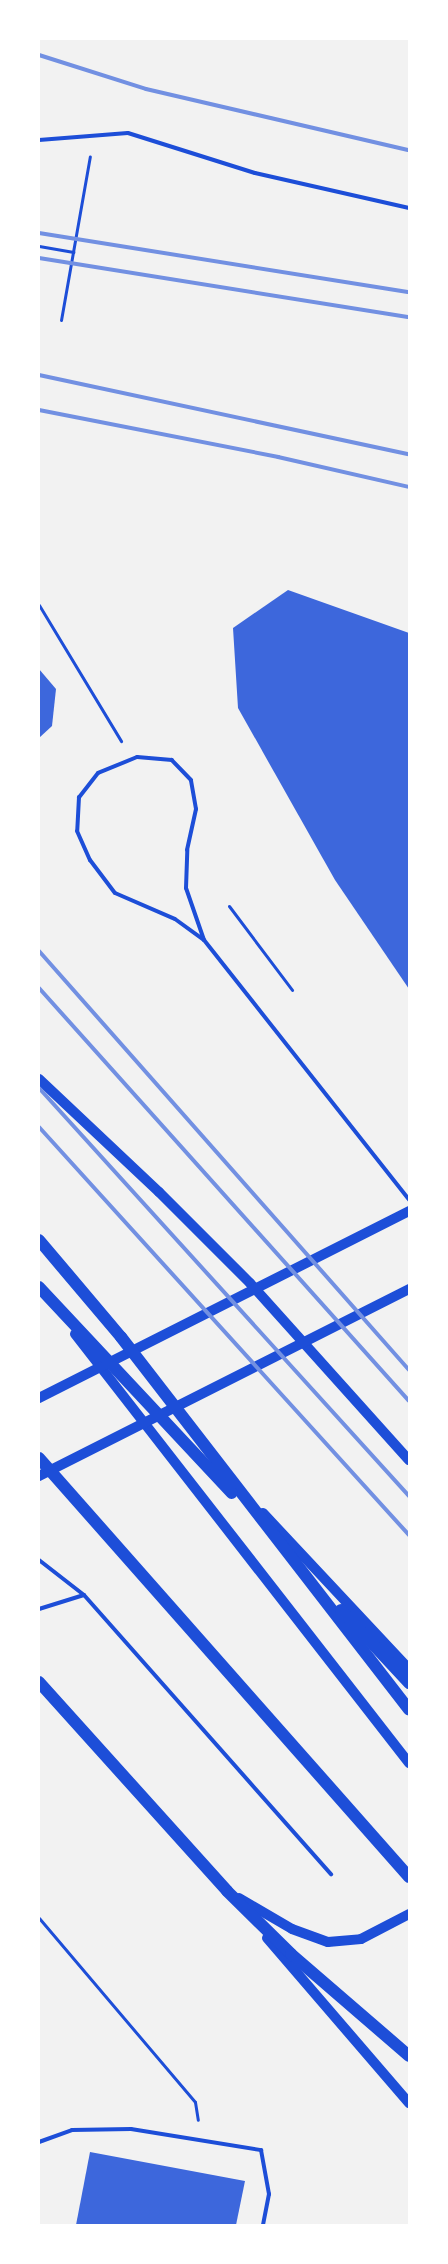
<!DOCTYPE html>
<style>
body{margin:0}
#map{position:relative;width:448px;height:2264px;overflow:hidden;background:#f2f2f2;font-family:"PT Sans",sans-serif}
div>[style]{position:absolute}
.building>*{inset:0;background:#3d67dc}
.path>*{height:3px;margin:-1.5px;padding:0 1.5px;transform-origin:1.5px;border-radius:1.5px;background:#1d4ed8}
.service>*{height:4px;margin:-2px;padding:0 2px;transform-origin:2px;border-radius:2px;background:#1d4ed8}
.secondary>*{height:10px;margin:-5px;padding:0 5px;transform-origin:5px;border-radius:5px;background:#1d4ed8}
.primary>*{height:12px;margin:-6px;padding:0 6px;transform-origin:6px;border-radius:6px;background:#1d4ed8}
.rail>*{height:4px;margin:-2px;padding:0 2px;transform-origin:2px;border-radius:2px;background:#7290e2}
span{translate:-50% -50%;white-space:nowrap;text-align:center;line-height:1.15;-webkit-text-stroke:4px #fff;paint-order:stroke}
.frame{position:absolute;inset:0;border:40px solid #fff;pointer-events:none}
</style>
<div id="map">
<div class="building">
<div style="clip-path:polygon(288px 590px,409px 633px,409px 989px,335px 880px,238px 708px,233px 628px)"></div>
<div style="clip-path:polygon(39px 669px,56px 689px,52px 726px,39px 738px)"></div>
<div style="clip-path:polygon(90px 2152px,245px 2181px,236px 2225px,76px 2225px)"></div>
</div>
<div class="path">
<div style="left:39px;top:246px;width:35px;rotate:10deg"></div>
<div style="left:73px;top:252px;width:69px;rotate:100deg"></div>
<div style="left:73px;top:252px;width:97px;rotate:-80deg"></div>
<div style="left:39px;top:605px;width:159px;rotate:58.9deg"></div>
<div style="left:229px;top:906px;width:105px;rotate:53.1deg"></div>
<div style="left:39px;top:1918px;width:241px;rotate:49.7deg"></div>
<div style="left:195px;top:2102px;width:18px;rotate:81deg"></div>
</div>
<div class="service">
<div style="left:39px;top:140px;width:89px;rotate:-4.5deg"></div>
<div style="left:128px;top:133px;width:133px;rotate:17.5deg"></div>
<div style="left:255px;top:173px;width:158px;rotate:12.8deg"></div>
<div style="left:204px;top:940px;width:55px;rotate:-109.1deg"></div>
<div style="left:186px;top:888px;width:38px;rotate:-88deg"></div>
<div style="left:187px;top:850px;width:42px;rotate:-77.6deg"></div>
<div style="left:196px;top:809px;width:29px;rotate:-100deg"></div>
<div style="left:191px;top:780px;width:28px;rotate:-134deg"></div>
<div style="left:172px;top:760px;width:35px;rotate:-175deg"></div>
<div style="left:137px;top:757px;width:42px;rotate:157.7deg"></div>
<div style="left:98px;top:773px;width:31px;rotate:128deg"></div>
<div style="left:79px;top:797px;width:34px;rotate:93deg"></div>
<div style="left:77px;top:831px;width:32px;rotate:66deg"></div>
<div style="left:90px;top:860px;width:41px;rotate:52.9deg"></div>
<div style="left:115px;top:893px;width:65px;rotate:23.4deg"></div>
<div style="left:175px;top:919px;width:36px;rotate:36deg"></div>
<div style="left:204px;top:940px;width:331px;rotate:51.7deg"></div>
<div style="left:39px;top:1560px;width:57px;rotate:37.9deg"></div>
<div style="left:84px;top:1595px;width:373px;rotate:48.5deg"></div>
<div style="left:39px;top:1609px;width:47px;rotate:-17.3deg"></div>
<div style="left:39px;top:2142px;width:35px;rotate:-20deg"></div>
<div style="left:72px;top:2130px;width:59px;rotate:-1deg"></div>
<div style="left:131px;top:2129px;width:132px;rotate:9.2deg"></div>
<div style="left:261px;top:2150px;width:45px;rotate:79.7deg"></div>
<div style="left:269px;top:2194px;width:32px;rotate:101deg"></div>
</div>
<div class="secondary">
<div style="left:39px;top:1079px;width:165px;rotate:43.3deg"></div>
<div style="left:159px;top:1192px;width:129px;rotate:45deg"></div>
<div style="left:250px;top:1283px;width:238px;rotate:48.1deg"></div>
<div style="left:75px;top:1334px;width:544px;rotate:52.1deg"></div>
<div style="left:39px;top:1398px;width:415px;rotate:-26.8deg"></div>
<div style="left:39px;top:1476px;width:415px;rotate:-26.8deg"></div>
<div style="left:263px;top:1513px;width:214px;rotate:46.9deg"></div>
<div style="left:239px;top:1898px;width:61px;rotate:30.3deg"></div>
<div style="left:292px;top:1929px;width:38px;rotate:20deg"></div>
<div style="left:328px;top:1942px;width:33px;rotate:-5deg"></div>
<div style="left:361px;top:1939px;width:54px;rotate:-27.5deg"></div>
<div style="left:267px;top:1938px;width:218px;rotate:49.3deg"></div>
</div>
<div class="primary">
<div style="left:39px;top:1240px;width:127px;rotate:49.8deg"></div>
<div style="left:121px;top:1337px;width:471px;rotate:52.3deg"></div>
<div style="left:39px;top:1287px;width:282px;rotate:46.9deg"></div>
<div style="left:39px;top:1458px;width:559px;rotate:48.55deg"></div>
<div style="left:341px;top:1610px;width:100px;rotate:47deg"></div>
<div style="left:39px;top:1682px;width:281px;rotate:48deg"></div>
<div style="left:227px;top:1891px;width:90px;rotate:44.5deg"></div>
<div style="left:291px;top:1954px;width:156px;rotate:40.8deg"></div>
</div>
<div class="rail">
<div style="left:39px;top:55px;width:112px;rotate:17.6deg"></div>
<div style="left:146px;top:89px;width:270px;rotate:13.1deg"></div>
<div style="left:39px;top:233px;width:375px;rotate:9.1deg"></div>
<div style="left:39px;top:258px;width:375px;rotate:9.1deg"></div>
<div style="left:39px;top:375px;width:378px;rotate:12.1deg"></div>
<div style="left:39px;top:410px;width:244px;rotate:11.1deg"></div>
<div style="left:278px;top:457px;width:134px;rotate:12.9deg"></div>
<div style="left:39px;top:951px;width:559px;rotate:48.55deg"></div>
<div style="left:39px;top:988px;width:554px;rotate:48.14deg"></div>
<div style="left:39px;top:1088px;width:551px;rotate:47.8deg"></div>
<div style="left:39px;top:1127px;width:551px;rotate:47.8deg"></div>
</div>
<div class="frame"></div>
</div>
